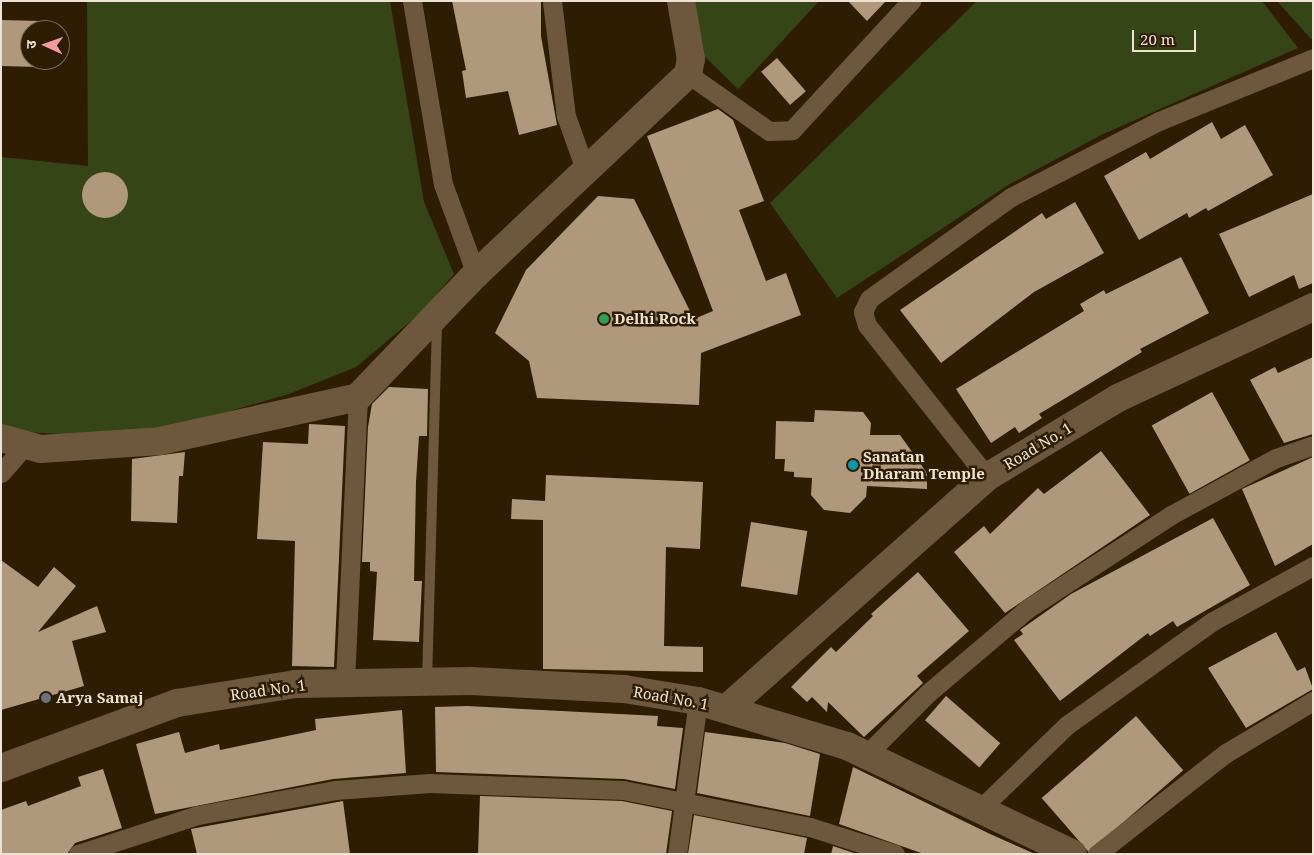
<!DOCTYPE html>
<meta charset="utf-8">
<style>
body{margin:0}
#map{position:relative;width:1314px;height:855px;overflow:hidden;background:#2f1d03;font-family:"Noto Serif","Noto Sans Devanagari",serif}
div>[style]{position:absolute}
.green>*{inset:0;background:#354518}
.building>*{inset:0;background:#af987c;transform-origin:0 0}
.round{border-radius:50%}
.lane>*{height:10px;margin:-5px;padding:0 5px;transform-origin:5px;border-radius:5px;background:#6d583e}
.street>*{height:19px;margin:-9.5px;padding:0 9.5px;transform-origin:9.5px;border-radius:9.5px;background:#6d583e}
.secondary>*{height:28px;margin:-14px;padding:0 14px;transform-origin:14px;border-radius:14px;background:#6d583e}
.dots>*{width:14px;height:14px;translate:-50% -50%;box-sizing:border-box;border:2px solid #2f1d03;border-radius:50%}
span{translate:-50% -50%;white-space:nowrap;text-align:center;line-height:1.15;-webkit-text-stroke:5px #2f1d03;paint-order:stroke}
.poi-label{font-size:15px;color:#efe3d4;font-weight:700}
.left{translate:0 -50%;text-align:left}
.street-label{font-size:15px;color:#efe3d4}
.frame{position:absolute;inset:0;border:2px solid #efe3d4;pointer-events:none}
.north{position:absolute;left:20px;top:20px;width:50px;height:50px;box-sizing:border-box;background:#2f1d03;border:1px solid #7c6c57;border-radius:50%;rotate:272deg;font-size:14px;font-weight:700;line-height:20px;text-align:center;color:#efe3d4}
.north::after{content:'';display:block;margin:auto;width:18px;height:22px;background:#f49aa1;clip-path:polygon(50% 0,100% 100%,50% 72%,0 100%)}
.scale{position:absolute;left:1132px;top:30px;width:64px;height:22px;box-sizing:border-box;border:2px solid #efe3d4;border-top:0;padding-left:6px;font-size:15px;line-height:18px;white-space:nowrap;color:#efe3d4;-webkit-text-stroke:4px #2f1d03;paint-order:stroke}
</style>
<div id="map">
<div class="green">
<div style="clip-path:polygon(87px 1px,390px 1px,424px 202px,454px 274px,423px 311px,356px 367px,289px 394px,138px 438px,1px 431px,1px 157px,88px 166px)"></div>
<div style="clip-path:polygon(687px 1px,819px 1px,738px 89px,696px 48px)"></div>
<div style="clip-path:polygon(977px 1px,1262px 1px,1298px 48px,1101px 135px,1008px 185px,837px 298px,770px 203px)"></div>
<div style="clip-path:polygon(1277px 1px,1313px 1px,1313px 38px,1311px 39px)"></div>
</div>
<div class="building">
<div style="clip-path:polygon(452px 1px,541px 1px,541px 36px,557px 125px,519px 135px,508px 91px,466px 98px,462px 71px,466px 70px)"></div>
<div style="clip-path:polygon(848px 1px,886px 1px,867px 21px)"></div>
<div style="clip-path:polygon(1px 20px,40px 21px,40px 30px,30px 30px,30px 60px,39px 60px,39px 67px,1px 66px)"></div>
<div style="left:777px;top:58px;width:44px;height:21px;rotate:49deg"></div>
<div style="clip-path:polygon(718px 109px,733px 120px,764px 201px,739px 210px,766px 281px,786px 273px,801px 315px,701px 353px,699px 405px,537px 398px,529px 361px,495px 333px,526px 270px,598px 196px,634px 199px,694px 319px,713px 311px,647px 136px)"></div>
<div style="clip-path:polygon(1212px 122px,1221px 139px,1245px 125px,1273px 175px,1208px 211px,1206px 208px,1189px 218px,1187px 213px,1139px 240px,1104px 176px,1146px 152px,1150px 159px)"></div>
<div class="round" style="left:82px;top:172px;width:46px;height:46px"></div>
<div style="clip-path:polygon(1313px 194px,1313px 283px,1299px 289px,1294px 275px,1249px 297px,1219px 234px)"></div>
<div style="clip-path:polygon(1075px 202px,1104px 253px,1034px 292px,941px 363px,900px 310px,1042px 213px,1046px 219px)"></div>
<div style="clip-path:polygon(1181px 257px,1209px 313px,1140px 349px,1142px 352px,1039px 414px,1042px 418px,1019px 433px,1015px 427px,991px 443px,956px 389px,1084px 311px,1080px 304px,1104px 290px,1106px 294px)"></div>
<div style="clip-path:polygon(1313px 357px,1313px 434px,1284px 443px,1250px 380px,1275px 367px,1278px 373px)"></div>
<div style="clip-path:polygon(389px 387px,428px 389px,427px 436px,419px 436px,416px 482px,414px 581px,422px 581px,419px 642px,373px 640px,377px 572px,370px 571px,370px 562px,362px 562px,368px 427px,372px 404px)"></div>
<div style="left:1212px;top:392px;width:78px;height:69px;rotate:61deg"></div>
<div style="clip-path:polygon(815px 410px,863px 412px,871px 423px,870px 435px,900px 435px,927px 473px,927px 489px,867px 486px,866px 497px,850px 513px,824px 510px,811px 495px,812px 478px,794px 477px,794px 472px,784px 471px,785px 459px,775px 459px,776px 421px,814px 422px)"></div>
<div style="clip-path:polygon(309px 424px,345px 426px,334px 667px,292px 666px,295px 541px,257px 539px,263px 442px,308px 444px)"></div>
<div style="clip-path:polygon(1101px 451px,1150px 515px,1005px 613px,954px 552px,984px 526px,990px 534px,1038px 488px,1044px 494px)"></div>
<div style="clip-path:polygon(185px 452px,183px 476px,179px 476px,177px 523px,131px 521px,132px 459px)"></div>
<div style="clip-path:polygon(1313px 457px,1313px 544px,1275px 566px,1242px 489px)"></div>
<div style="clip-path:polygon(546px 475px,703px 482px,700px 549px,666px 547px,664px 646px,703px 647px,703px 672px,543px 669px,543px 520px,511px 519px,512px 499px,545px 501px)"></div>
<div style="clip-path:polygon(1213px 518px,1250px 585px,1177px 627px,1173px 621px,1150px 636px,1148px 633px,1060px 701px,1014px 640px,1023px 634px,1020px 630px,1071px 594px)"></div>
<div style="left:751px;top:522px;width:57px;height:65px;rotate:9deg"></div>
<div style="clip-path:polygon(1px 560px,38px 587px,54px 567px,76px 586px,38px 632px,97px 606px,106px 632px,72px 641px,84px 686px,1px 710px)"></div>
<div style="clip-path:polygon(918px 572px,969px 631px,917px 676px,923px 683px,864px 737px,828px 702px,827px 712px,812px 697px,807px 702px,791px 687px,831px 647px,836px 652px,873px 616px,871px 614px)"></div>
<div style="clip-path:polygon(1276px 632px,1297px 671px,1305px 667px,1313px 689px,1246px 728px,1208px 668px)"></div>
<div style="left:946px;top:696px;width:72px;height:32px;rotate:41deg"></div>
<div style="clip-path:polygon(467px 706px,658px 716px,657px 726px,683px 728px,675px 789px,624px 779px,436px 772px,435px 707px)"></div>
<div style="clip-path:polygon(402px 710px,406px 773px,333px 779px,155px 814px,136px 744px,179px 732px,185px 753px,219px 744px,220px 750px,316px 730px,315px 719px)"></div>
<div style="left:1136px;top:716px;width:72px;height:125px;rotate:49deg"></div>
<div style="clip-path:polygon(705px 732px,785px 743px,820px 754px,810px 816px,697px 793px)"></div>
<div style="clip-path:polygon(853px 767px,988px 833px,1035px 854px,924px 854px,839px 824px)"></div>
<div style="clip-path:polygon(103px 769px,122px 828px,75px 843px,67px 854px,1px 854px,1px 810px,26px 801px,28px 806px,81px 786px,78px 777px)"></div>
<div style="clip-path:polygon(480px 796px,622px 801px,672px 811px,666px 854px,478px 854px)"></div>
<div style="clip-path:polygon(343px 801px,350px 854px,197px 854px,191px 829px)"></div>
<div style="clip-path:polygon(694px 815px,807px 838px,804px 854px,688px 854px)"></div>
<div style="clip-path:polygon(833px 846px,857px 854px,831px 854px)"></div>
</div>
<div class="lane">
<div style="left:427px;top:682px;width:360px;rotate:-88.4deg"></div>
</div>
<div class="street">
<div style="left:412px;top:1px;width:186px;rotate:80.4deg"></div>
<div style="left:443px;top:184px;width:96px;rotate:69.9deg"></div>
<div style="left:552px;top:1px;width:116px;rotate:83.1deg"></div>
<div style="left:566px;top:116px;width:56px;rotate:70.3deg"></div>
<div style="left:688px;top:74px;width:99px;rotate:35.1deg"></div>
<div style="left:769px;top:131px;width:23px;rotate:-2deg"></div>
<div style="left:792px;top:130px;width:176px;rotate:-47.3deg"></div>
<div style="left:1px;top:473px;width:37px;rotate:-49deg"></div>
<div style="left:987px;top:477px;width:194px;rotate:-128.3deg"></div>
<div style="left:867px;top:325px;width:14px;rotate:-107deg"></div>
<div style="left:863px;top:312px;width:14px;rotate:-65deg"></div>
<div style="left:869px;top:299px;width:175px;rotate:-35.7deg"></div>
<div style="left:1011px;top:197px;width:166px;rotate:-27.2deg"></div>
<div style="left:1159px;top:121px;width:166px;rotate:-22.2deg"></div>
<div style="left:345px;top:682px;width:285px;rotate:-87.4deg"></div>
<div style="left:866px;top:755px;width:88px;rotate:-45deg"></div>
<div style="left:928px;top:693px;width:130px;rotate:-40.3deg"></div>
<div style="left:1027px;top:609px;width:172px;rotate:-33.1deg"></div>
<div style="left:1171px;top:515px;width:119px;rotate:-28.5deg"></div>
<div style="left:1276px;top:458px;width:39px;rotate:-19deg"></div>
<div style="left:980px;top:809px;width:121px;rotate:-44deg"></div>
<div style="left:1067px;top:725px;width:179px;rotate:-35.5deg"></div>
<div style="left:1213px;top:621px;width:114px;rotate:-28.8deg"></div>
<div style="left:78px;top:854px;width:126px;rotate:-18deg"></div>
<div style="left:198px;top:815px;width:139px;rotate:-10.3deg"></div>
<div style="left:335px;top:790px;width:95px;rotate:-4.2deg"></div>
<div style="left:430px;top:783px;width:193px;rotate:2.1deg"></div>
<div style="left:623px;top:790px;width:191px;rotate:11.2deg"></div>
<div style="left:810px;top:827px;width:89px;rotate:17.6deg"></div>
<div style="left:677px;top:854px;width:154px;rotate:-82.2deg"></div>
<div style="left:1097px;top:854px;width:164px;rotate:-38.1deg"></div>
<div style="left:1226px;top:753px;width:101px;rotate:-30.9deg"></div>
</div>
<div class="secondary">
<div style="left:1px;top:438px;width:41px;rotate:15.4deg"></div>
<div style="left:41px;top:449px;width:119px;rotate:-3.8deg"></div>
<div style="left:160px;top:441px;width:203px;rotate:-12.5deg"></div>
<div style="left:358px;top:397px;width:170px;rotate:-46.2deg"></div>
<div style="left:476px;top:274px;width:291px;rotate:-43.3deg"></div>
<div style="left:688px;top:74px;width:15px;rotate:-79deg"></div>
<div style="left:691px;top:59px;width:59px;rotate:-99.8deg"></div>
<div style="left:726px;top:709px;width:349px;rotate:-41.6deg"></div>
<div style="left:987px;top:477px;width:153px;rotate:-31.1deg"></div>
<div style="left:1118px;top:398px;width:215px;rotate:-25deg"></div>
<div style="left:1px;top:768px;width:188px;rotate:-20.3deg"></div>
<div style="left:177px;top:703px;width:120px;rotate:-9.1deg"></div>
<div style="left:295px;top:684px;width:176px;rotate:-1deg"></div>
<div style="left:471px;top:681px;width:153px;rotate:3deg"></div>
<div style="left:624px;top:689px;width:75px;rotate:9.2deg"></div>
<div style="left:698px;top:701px;width:156px;rotate:16.8deg"></div>
<div style="left:847px;top:746px;width:250px;rotate:25.5deg"></div>
</div>
<div class="dots">
<div style="left:604px;top:319px;background:#2e9e5b"></div>
<div style="left:853px;top:465px;background:#0f9aa8"></div>
<div style="left:46px;top:698px;background:#6b7280"></div>
</div>
<div class="poi-label">
<span class="left" style="left:614px;top:319px">Delhi Rock</span>
<span class="left" style="left:863px;top:465px">Sanatan<br>Dharam Temple</span>
<span class="left" style="left:56px;top:698px">Arya Samaj</span>
</div>
<div class="street-label">
<span style="left:1038px;top:446px;rotate:-31deg">Road No. 1</span>
<span style="left:268px;top:690px;rotate:-8deg">Road No. 1</span>
<span style="left:671px;top:698px;rotate:10deg">Road No. 1</span>
</div>
<div class="frame"></div>
<div class="north">उ</div>
<div class="scale">20 m</div>
</div>
